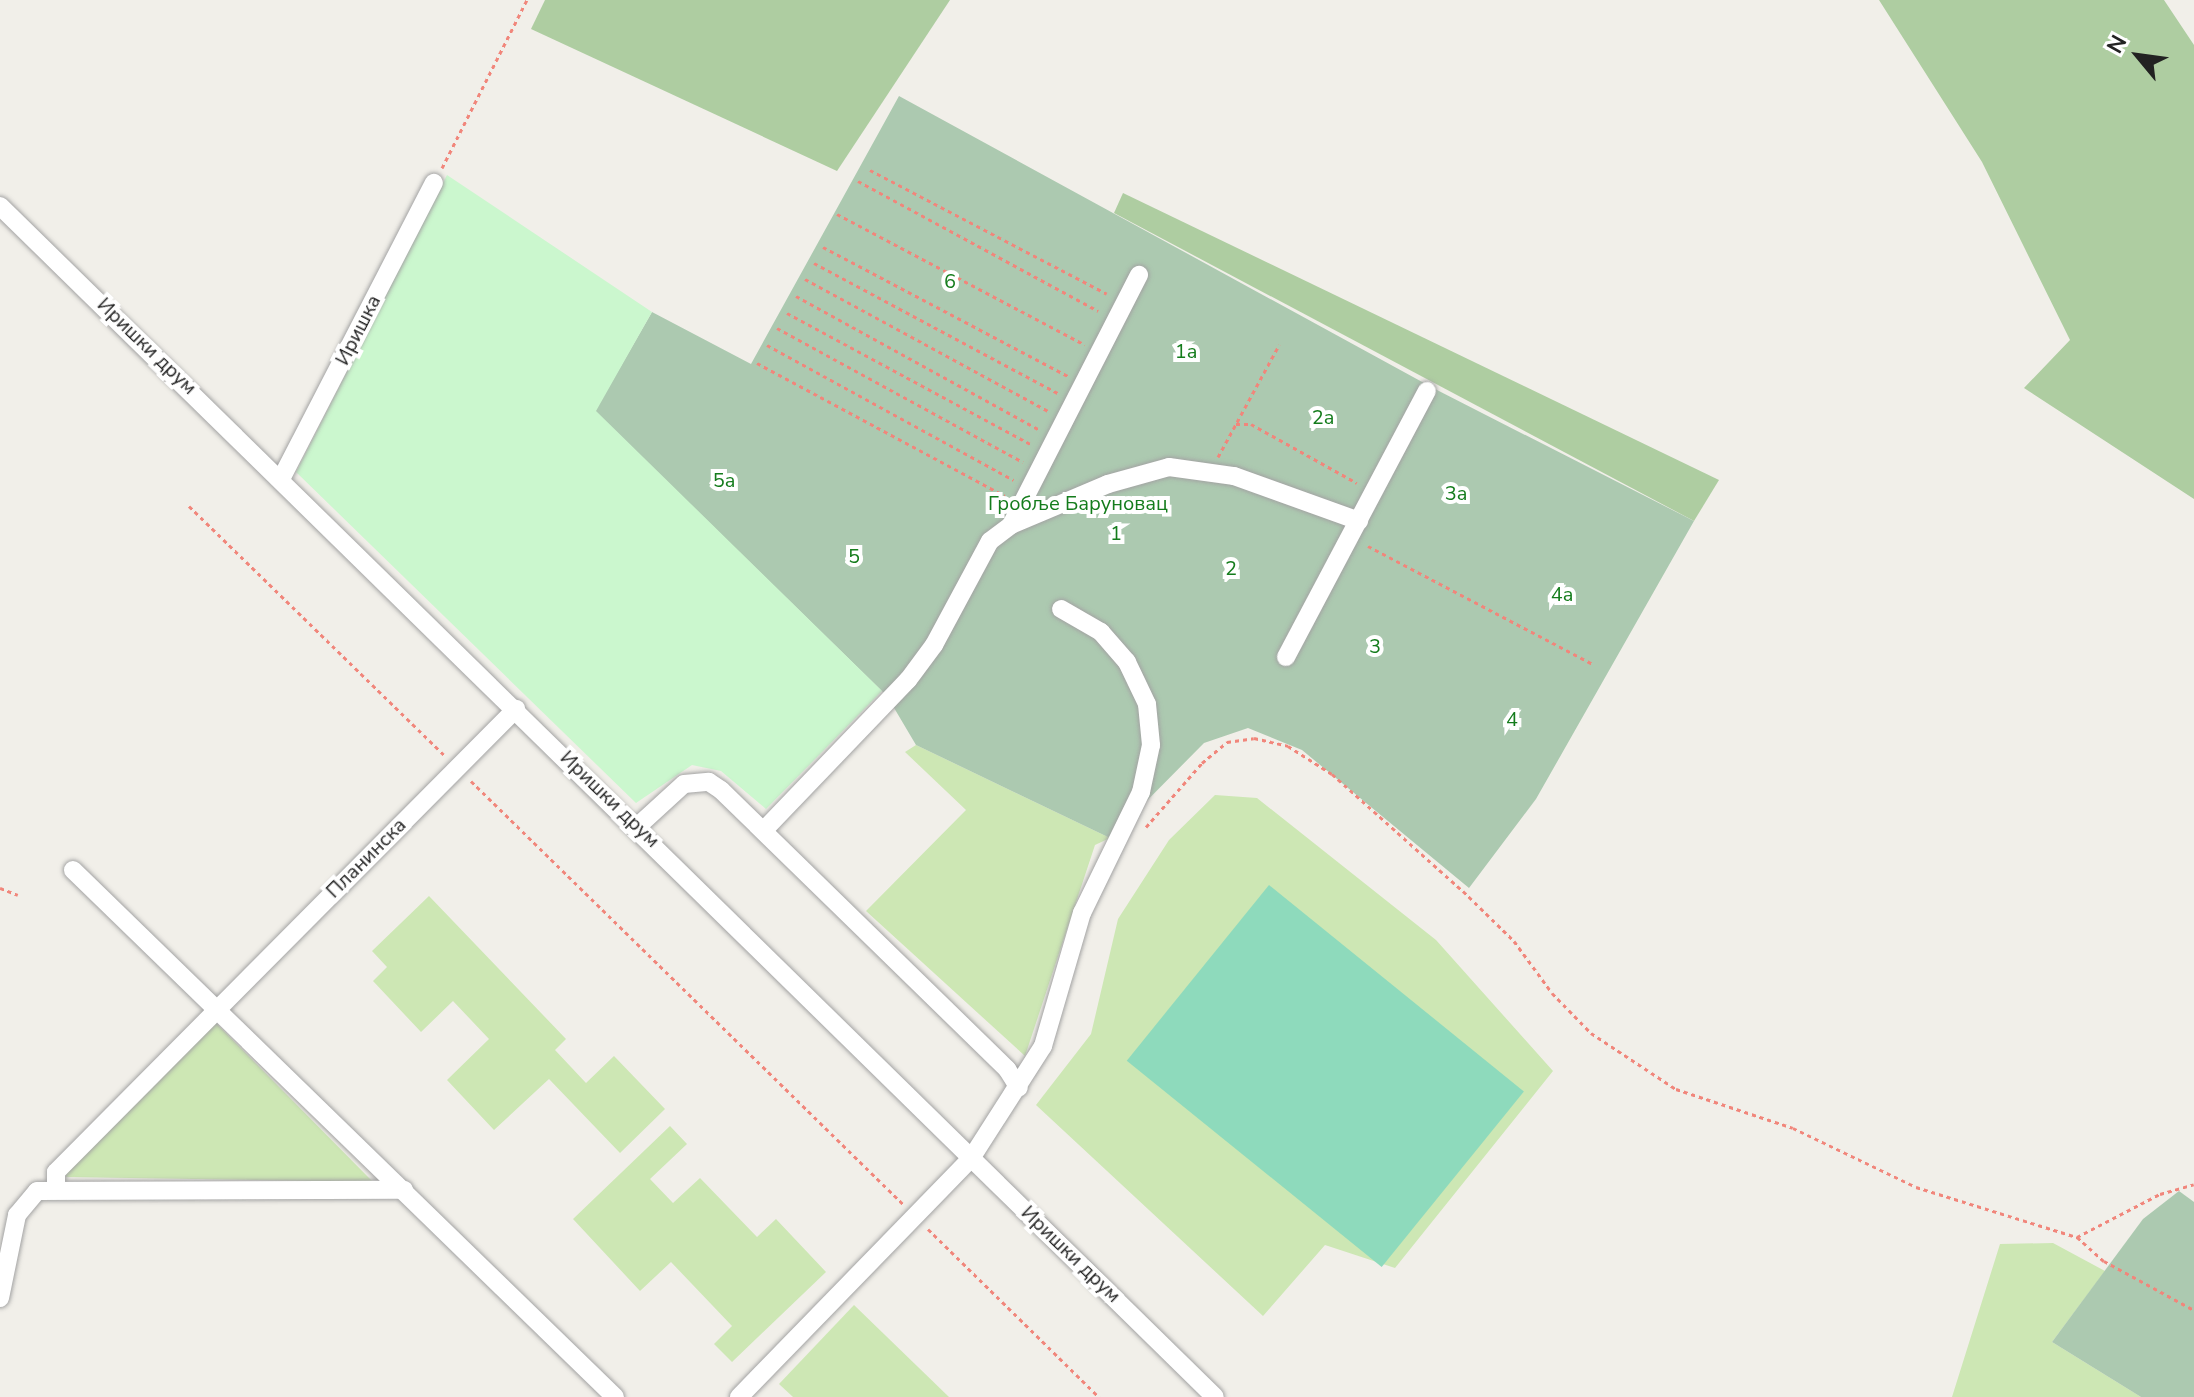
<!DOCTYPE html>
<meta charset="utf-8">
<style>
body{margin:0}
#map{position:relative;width:2194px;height:1397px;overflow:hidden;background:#f1efe9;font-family:"Nunito Sans",sans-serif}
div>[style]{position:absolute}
.grass>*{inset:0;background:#cde7b4}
.forest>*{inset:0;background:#aecda1}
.cemetery>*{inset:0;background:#acc9b0}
.park>*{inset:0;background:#cbf7ce}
.pitch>*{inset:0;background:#8edabc;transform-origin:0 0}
.path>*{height:3px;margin-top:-1.5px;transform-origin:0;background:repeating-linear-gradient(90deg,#f1867b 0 4px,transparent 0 8px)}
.roads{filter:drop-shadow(0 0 2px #a3a3a3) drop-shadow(0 0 2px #a3a3a3)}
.minor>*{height:18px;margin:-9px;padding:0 9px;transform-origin:9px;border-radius:9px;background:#fff}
span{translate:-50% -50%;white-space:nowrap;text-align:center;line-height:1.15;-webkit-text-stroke:8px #fff;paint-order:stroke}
.park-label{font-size:20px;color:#147c1c}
.street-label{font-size:20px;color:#222}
.north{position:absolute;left:2098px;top:16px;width:80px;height:80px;-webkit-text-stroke:6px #fff;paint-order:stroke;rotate:299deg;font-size:22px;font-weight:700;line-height:32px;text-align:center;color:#222}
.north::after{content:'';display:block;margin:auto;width:28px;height:36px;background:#222;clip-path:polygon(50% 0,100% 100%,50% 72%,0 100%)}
</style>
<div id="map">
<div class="grass">
<div style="clip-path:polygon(916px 745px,1110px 838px,1095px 845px,1025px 1056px,866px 911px,966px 810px,905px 752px)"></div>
<div style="clip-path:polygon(1215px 795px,1257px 798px,1436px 940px,1553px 1071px,1395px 1268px,1325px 1245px,1263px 1316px,1036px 1105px,1091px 1034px,1118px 919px,1169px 840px)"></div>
<div style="clip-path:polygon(429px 896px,566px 1039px,555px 1050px,586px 1083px,614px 1056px,665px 1109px,620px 1153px,549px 1079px,494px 1130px,447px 1080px,489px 1039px,453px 1001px,421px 1032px,373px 981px,387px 967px,372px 951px)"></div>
<div style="clip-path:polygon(214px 1021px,373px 1182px,66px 1177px,65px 1169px)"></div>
<div style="clip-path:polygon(670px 1126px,687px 1144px,650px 1179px,673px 1203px,700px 1178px,757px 1237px,776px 1219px,826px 1272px,732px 1362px,714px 1344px,732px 1326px,671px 1262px,640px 1291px,573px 1219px)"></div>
<div style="clip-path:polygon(2053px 1243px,2105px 1271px,2052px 1342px,2141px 1397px,1952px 1397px,2000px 1244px)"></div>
<div style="clip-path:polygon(854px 1305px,949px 1397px,793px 1397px,779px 1384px)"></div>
</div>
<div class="forest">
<div style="clip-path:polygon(545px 0,950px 0,837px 171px,531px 29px)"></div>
<div style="clip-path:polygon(1879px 0,2164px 0,2194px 45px,2194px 499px,2024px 388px,2070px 340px,1982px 162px)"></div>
<div style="clip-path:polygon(1123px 193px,1719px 480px,1694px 521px,1114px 213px)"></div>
</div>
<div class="cemetery">
<div style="clip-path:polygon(899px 96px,1435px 389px,1694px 521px,1536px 799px,1469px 888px,1302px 750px,1248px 728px,1204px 743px,1110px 838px,916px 745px,887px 696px,595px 411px,652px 312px,751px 364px)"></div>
<div style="clip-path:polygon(2179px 1191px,2194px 1202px,2194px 1397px,2141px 1397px,2052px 1342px,2143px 1219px)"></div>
</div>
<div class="park">
<div style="clip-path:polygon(447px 175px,652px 312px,596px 411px,882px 691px,766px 809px,721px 771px,692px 765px,636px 803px,296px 472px)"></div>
</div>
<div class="pitch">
<div style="left:1269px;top:885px;width:328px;height:226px;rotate:39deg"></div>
</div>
<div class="path">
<div style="left:442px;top:168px;width:188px;rotate:-63.2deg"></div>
<div style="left:870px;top:170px;width:267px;rotate:27.6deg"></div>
<div style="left:858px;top:181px;width:273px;rotate:28.4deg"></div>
<div style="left:837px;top:214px;width:280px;rotate:27.8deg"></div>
<div style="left:823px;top:247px;width:277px;rotate:27.8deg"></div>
<div style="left:814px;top:263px;width:278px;rotate:28.1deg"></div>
<div style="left:805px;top:279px;width:279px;rotate:28.5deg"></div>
<div style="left:796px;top:296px;width:278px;rotate:28.8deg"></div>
<div style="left:787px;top:313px;width:278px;rotate:28.3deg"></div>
<div style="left:777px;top:328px;width:280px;rotate:28.6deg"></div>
<div style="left:767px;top:345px;width:281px;rotate:28.7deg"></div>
<div style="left:757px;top:363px;width:281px;rotate:28.2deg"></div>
<div style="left:1236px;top:424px;width:15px"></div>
<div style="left:1251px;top:424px;width:121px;rotate:29.1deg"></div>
<div style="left:1218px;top:457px;width:128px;rotate:-61.4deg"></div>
<div style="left:189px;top:506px;width:358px;rotate:44.3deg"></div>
<div style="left:1368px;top:546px;width:254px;rotate:27.7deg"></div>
<div style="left:471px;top:781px;width:605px;rotate:44.4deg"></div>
<div style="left:1146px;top:827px;width:85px;rotate:-48.8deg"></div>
<div style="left:1202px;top:763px;width:33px;rotate:-40deg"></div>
<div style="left:1227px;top:742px;width:27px;rotate:-8deg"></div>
<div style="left:1254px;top:738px;width:35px;rotate:13deg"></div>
<div style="left:1288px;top:746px;width:52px;rotate:32.5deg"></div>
<div style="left:1332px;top:774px;width:176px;rotate:41.8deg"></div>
<div style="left:1463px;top:891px;width:71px;rotate:44.4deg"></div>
<div style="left:1514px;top:941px;width:64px;rotate:53.8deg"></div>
<div style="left:1552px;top:993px;width:56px;rotate:45.7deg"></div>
<div style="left:1591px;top:1033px;width:102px;rotate:33.4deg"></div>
<div style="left:1676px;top:1089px;width:123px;rotate:18.4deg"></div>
<div style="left:1793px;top:1128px;width:136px;rotate:25.6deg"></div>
<div style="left:1916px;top:1187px;width:169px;rotate:17.3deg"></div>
<div style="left:2077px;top:1237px;width:93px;rotate:-27.4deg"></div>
<div style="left:2160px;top:1194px;width:35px;rotate:-16deg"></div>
<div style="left:0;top:888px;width:19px;rotate:21deg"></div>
<div style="left:928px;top:1229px;width:240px;rotate:44.5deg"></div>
<div style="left:2077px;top:1237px;width:36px;rotate:42deg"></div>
<div style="left:2104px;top:1261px;width:102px;rotate:28.6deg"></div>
</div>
<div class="roads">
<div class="minor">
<div style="left:0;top:206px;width:1701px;rotate:44.43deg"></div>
<div style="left:282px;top:477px;width:331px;rotate:-62.7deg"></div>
<div style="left:1011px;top:525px;width:281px;rotate:-62.9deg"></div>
<div style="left:1286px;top:657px;width:301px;rotate:-62.1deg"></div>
<div style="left:638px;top:826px;width:62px;rotate:-42.4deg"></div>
<div style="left:684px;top:784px;width:25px;rotate:-5deg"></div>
<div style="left:709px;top:782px;width:14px;rotate:34deg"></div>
<div style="left:721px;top:790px;width:400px;rotate:44.3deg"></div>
<div style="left:1007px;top:1069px;width:22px;rotate:58deg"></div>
<div style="left:765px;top:829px;width:207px;rotate:-46.2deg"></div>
<div style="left:908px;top:680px;width:44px;rotate:-53.4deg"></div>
<div style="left:934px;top:645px;width:118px;rotate:-61.7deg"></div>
<div style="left:990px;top:541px;width:26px;rotate:-37deg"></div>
<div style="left:1011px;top:525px;width:105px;rotate:-22.9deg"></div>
<div style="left:1108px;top:484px;width:63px;rotate:-15.6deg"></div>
<div style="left:1169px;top:467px;width:66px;rotate:7.9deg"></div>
<div style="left:1234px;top:476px;width:133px;rotate:19.8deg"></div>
<div style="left:73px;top:870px;width:756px;rotate:44.2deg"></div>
<div style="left:56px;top:1189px;width:17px;rotate:-90deg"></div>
<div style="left:56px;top:1172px;width:653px;rotate:-45.19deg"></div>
<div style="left:0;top:1298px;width:85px;rotate:-78.4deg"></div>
<div style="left:17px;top:1215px;width:31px;rotate:-50deg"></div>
<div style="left:37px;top:1191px;width:367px;rotate:-0.2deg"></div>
<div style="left:739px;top:1397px;width:334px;rotate:-45.8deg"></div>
<div style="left:972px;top:1157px;width:132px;rotate:-57.4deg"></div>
<div style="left:1043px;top:1046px;width:139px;rotate:-73.7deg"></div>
<div style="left:1082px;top:913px;width:135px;rotate:-64deg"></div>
<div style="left:1141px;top:792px;width:48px;rotate:-78deg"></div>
<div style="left:1151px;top:745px;width:41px;rotate:-95.6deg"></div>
<div style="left:1147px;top:704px;width:47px;rotate:-115.5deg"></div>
<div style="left:1127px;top:662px;width:40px;rotate:-131deg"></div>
<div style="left:1101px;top:632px;width:46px;rotate:-150.1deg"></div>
</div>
</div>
<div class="park-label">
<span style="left:950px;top:281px">6</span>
<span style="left:1186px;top:351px">1a</span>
<span style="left:1323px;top:417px">2a</span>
<span style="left:724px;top:480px">5a</span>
<span style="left:1456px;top:493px">3a</span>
<span style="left:1078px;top:503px">Гробље Баруновац</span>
<span style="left:1116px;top:533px">1</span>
<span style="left:854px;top:556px">5</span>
<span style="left:1231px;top:568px">2</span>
<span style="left:1562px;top:594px">4a</span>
<span style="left:1375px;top:646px">3</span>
<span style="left:1512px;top:719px">4</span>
</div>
<div class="street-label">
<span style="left:358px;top:330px;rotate:-63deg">Иришка</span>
<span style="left:147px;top:346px;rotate:44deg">Иришки друм</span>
<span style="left:610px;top:799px;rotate:44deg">Иришки друм</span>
<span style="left:366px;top:858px;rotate:-45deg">Планинска</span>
<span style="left:1071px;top:1254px;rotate:44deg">Иришки друм</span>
</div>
<div class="north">N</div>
</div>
